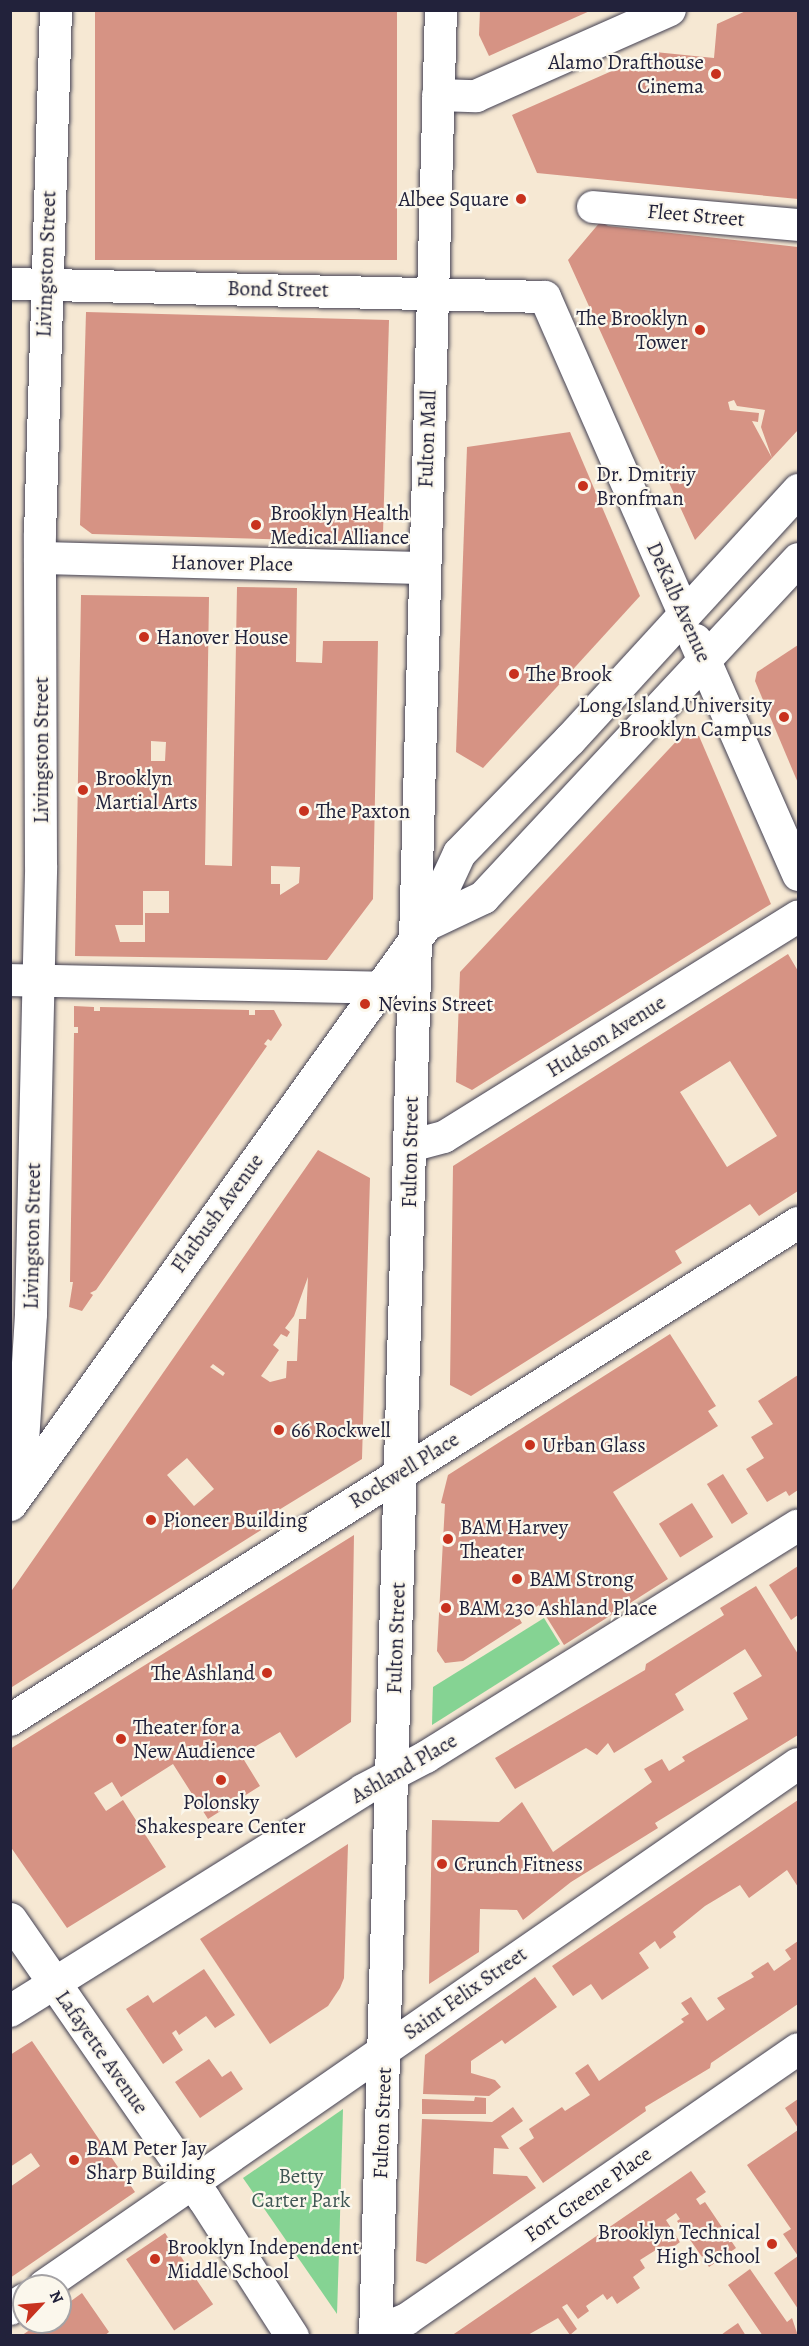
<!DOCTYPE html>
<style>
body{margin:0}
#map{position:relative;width:809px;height:2346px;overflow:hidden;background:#f6e8d3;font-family:Alegreya,serif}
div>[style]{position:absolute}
.green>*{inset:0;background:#85d393}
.building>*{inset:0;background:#d69384;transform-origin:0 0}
.roads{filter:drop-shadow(0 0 2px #424052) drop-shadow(0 0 2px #424052)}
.minor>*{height:32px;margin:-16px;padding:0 16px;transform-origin:16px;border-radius:16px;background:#fff}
.major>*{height:33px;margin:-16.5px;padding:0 16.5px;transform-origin:16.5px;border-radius:16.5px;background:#fff}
.dots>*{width:16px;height:16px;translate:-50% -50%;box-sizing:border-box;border:3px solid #fbf7ec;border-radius:50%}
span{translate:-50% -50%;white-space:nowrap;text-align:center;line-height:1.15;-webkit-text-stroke:4.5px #fbf7ec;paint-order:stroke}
.poi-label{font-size:21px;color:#22223b}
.right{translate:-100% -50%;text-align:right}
.left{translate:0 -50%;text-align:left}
.street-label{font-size:21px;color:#22223b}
.park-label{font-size:21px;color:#405755}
.frame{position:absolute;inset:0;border:12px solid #22223b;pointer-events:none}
.north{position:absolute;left:12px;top:2274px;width:60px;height:60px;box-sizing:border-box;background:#fbf7ec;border:2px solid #a4a2a5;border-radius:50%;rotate:64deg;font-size:16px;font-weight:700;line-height:24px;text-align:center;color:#22223b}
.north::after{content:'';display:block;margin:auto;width:21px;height:27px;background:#c8321e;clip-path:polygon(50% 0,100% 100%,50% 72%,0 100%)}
</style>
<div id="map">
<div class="green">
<div style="clip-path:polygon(544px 1618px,560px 1644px,432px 1725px,433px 1687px)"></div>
<div style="clip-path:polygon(343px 2109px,339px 2252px,337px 2314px,243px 2178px)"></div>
</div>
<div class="building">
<div style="left:95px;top:10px;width:302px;height:250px"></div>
<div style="clip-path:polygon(480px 10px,592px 10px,489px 56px,479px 35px)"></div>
<div style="clip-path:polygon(748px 10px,798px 10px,798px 199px,537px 173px,512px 115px,655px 52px,714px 58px,717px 24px)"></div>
<div style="clip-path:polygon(601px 221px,608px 226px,798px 247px,798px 430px,772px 458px,761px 427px,765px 410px,737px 406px,734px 400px,728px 402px,730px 410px,759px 413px,758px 422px,752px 421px,772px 458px,695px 540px,568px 260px)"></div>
<div style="clip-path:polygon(86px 312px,389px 320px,383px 534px,369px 542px,92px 534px,80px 525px)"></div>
<div style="clip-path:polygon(570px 432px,640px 596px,483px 768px,456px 752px,467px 447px)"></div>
<div style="clip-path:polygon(evenodd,237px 587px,297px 588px,296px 662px,322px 663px,323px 641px,378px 641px,373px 899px,327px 960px,75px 956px,81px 595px,209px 597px,205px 865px,232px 866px,237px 587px,151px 741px,166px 742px,165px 761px,151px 761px,151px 741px,237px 587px,271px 866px,300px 867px,299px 883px,280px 895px,280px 884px,271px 884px,271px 866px,237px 587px,143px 891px,169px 891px,169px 913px,145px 913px,145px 942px,120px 942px,115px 925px,143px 925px,143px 891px)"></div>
<div style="clip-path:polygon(798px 645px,798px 783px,755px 681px,757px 672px)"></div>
<div style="clip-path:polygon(684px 733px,699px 736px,771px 904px,472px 1090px,456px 1082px,460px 972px)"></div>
<div style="clip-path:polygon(evenodd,788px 954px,798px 971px,798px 1191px,759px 1216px,750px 1204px,675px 1251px,682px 1263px,471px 1396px,450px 1385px,453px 1166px,788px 954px,730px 1061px,777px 1136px,727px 1167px,680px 1092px,730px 1061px)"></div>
<div style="clip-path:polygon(74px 1006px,94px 1007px,94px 1011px,100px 1011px,100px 1007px,249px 1010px,249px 1015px,255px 1015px,255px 1010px,274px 1010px,282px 1025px,271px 1041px,268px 1039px,264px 1044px,267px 1046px,96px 1290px,90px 1293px,93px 1295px,82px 1311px,69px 1307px,73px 1282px,70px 1282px,74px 1033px,78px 1033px,78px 1027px,74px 1027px)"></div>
<div style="clip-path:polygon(evenodd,318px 1150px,370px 1178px,362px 1459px,269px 1516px,274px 1522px,12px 1687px,10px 1593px,318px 1150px,308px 1277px,306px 1319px,299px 1319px,297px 1361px,287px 1361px,286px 1378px,270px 1382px,261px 1376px,279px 1350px,273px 1345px,281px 1334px,287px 1337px,290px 1332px,285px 1328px,294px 1316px,308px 1277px,318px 1150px,213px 1364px,225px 1373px,223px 1376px,210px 1367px,213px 1364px,318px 1150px,187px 1458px,214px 1489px,194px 1506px,167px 1475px,187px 1458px)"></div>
<div style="clip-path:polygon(670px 1334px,716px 1406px,708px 1411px,718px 1426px,613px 1492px,668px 1579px,564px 1645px,539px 1605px,519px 1618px,522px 1623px,463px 1661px,445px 1663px,437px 1651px,445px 1504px,441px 1503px,448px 1475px)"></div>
<div style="clip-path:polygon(798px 1375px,798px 1490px,789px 1496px,786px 1491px,767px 1502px,746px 1469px,764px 1458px,751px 1437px,773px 1424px,758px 1401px)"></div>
<div style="left:723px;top:1474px;width:47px;height:19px;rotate:58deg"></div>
<div style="left:692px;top:1503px;width:40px;height:39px;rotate:58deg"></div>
<div style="clip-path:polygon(354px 1535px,351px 1722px,296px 1758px,280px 1732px,241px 1755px,260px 1786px,208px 1819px,173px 1764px,121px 1797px,112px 1782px,94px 1793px,106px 1811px,123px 1800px,166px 1867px,67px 1928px,10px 1846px,10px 1749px)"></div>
<div style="clip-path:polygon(798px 1566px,798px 1615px,791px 1620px,769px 1585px)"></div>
<div style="clip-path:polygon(756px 1586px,798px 1654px,798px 1735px,655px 1823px,658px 1828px,571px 1882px,523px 1920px,517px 1910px,480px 1909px,479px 1952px,429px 1984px,432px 1820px,499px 1822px,522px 1802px,553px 1852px,652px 1782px,644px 1769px,662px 1759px,669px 1771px,685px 1761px,682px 1757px,748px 1719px,733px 1693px,762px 1676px,745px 1649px,675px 1694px,684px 1710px,614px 1753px,608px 1743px,597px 1755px,586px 1748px,515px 1789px,495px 1758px,645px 1670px,646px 1664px,724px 1615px,720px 1608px)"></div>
<div style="clip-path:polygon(798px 1800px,798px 1887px,787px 1870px,749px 1898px,740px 1885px,705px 1906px,673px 1932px,676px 1937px,660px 1949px,655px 1941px,639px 1953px,649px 1968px,602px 2000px,591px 1984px,573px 1996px,552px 1966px)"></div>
<div style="clip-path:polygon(348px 1844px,344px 1978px,340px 1988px,328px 2006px,270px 2044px,200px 1939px)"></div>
<div style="clip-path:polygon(798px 1941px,798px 2004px,711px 2063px,710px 2068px,645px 2107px,646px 2111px,543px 2183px,519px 2148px,534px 2138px,529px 2129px,562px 2107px,565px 2111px,590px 2095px,575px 2073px,588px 2064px,599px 2081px,684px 2022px,681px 2019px,689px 2014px,681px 2003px,691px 1997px,707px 2021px,725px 2009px,717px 1998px,754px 1977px,751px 1973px,768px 1962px,774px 1971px,791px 1959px,785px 1950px)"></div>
<div style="clip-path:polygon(204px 1969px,235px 2015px,215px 2028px,206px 2016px,179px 2035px,176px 2030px,172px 2033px,183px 2050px,163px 2064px,126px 2009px,148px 1995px,153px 2003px)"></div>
<div style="clip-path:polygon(535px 1977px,557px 2007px,505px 2044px,502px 2040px,471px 2061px,471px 2073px,495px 2080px,501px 2087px,489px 2096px,423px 2094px,425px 2055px)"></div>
<div style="clip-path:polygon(32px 2041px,135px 2192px,10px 2278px,10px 2187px,40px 2166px,31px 2153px,10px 2167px,10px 2055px)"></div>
<div style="clip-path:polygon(209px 2059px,222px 2077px,231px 2071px,243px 2089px,200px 2118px,175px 2082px)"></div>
<div style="clip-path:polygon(475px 2097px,486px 2098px,486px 2114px,422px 2114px,422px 2099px,474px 2101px)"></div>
<div style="clip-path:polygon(798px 2099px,798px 2128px,785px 2108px)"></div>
<div style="clip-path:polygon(513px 2107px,523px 2121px,501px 2136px,509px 2149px,494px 2148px,493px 2174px,527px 2176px,536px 2188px,426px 2264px,416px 2261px,422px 2119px,492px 2122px)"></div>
<div style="clip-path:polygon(798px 2130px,798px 2309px,774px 2273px,798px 2256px,783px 2234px,791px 2229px,747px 2165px)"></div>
<div style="clip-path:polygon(691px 2171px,706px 2192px,696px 2199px,700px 2205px,705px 2202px,736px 2248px,709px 2267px,677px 2221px,680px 2219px,676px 2213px,666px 2220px,680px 2242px,664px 2254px,659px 2248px,640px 2260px,645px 2268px,633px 2277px,640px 2288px,617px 2304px,612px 2296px,607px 2300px,603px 2294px,586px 2306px,589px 2311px,578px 2319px,567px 2304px,562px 2307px,577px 2329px,570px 2335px,558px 2318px,526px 2336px,451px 2336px)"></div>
<div style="left:165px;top:2233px;width:86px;height:47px;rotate:56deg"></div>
<div style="clip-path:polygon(750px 2269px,787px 2322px,792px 2318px,798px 2336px,763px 2336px,728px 2285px)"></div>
<div style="clip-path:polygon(82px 2293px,109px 2332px,104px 2336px,21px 2336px,41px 2322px,60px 2322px,60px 2309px)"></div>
<div style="clip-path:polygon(738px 2323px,746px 2336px,720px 2336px,725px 2332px)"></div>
</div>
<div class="roads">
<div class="minor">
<div style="left:438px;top:95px;width:38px;rotate:2deg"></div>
<div style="left:476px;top:96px;width:212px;rotate:-23.9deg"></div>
<div style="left:593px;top:207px;width:206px;rotate:5deg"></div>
<div style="left:10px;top:284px;width:535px;rotate:1.39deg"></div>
<div style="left:545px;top:297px;width:345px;rotate:66.3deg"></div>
<div style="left:40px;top:558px;width:383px;rotate:1.5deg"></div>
<div style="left:415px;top:940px;width:930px;rotate:-88.4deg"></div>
<div style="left:10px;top:980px;width:369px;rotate:1.2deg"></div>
<div style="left:410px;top:1146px;width:35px;rotate:-15deg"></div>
<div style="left:444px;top:1137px;width:417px;rotate:-31.9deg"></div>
<div style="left:20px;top:1490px;width:176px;rotate:-86.4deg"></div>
<div style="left:31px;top:1314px;width:448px;rotate:-88.7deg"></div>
<div style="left:41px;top:866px;width:332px;rotate:-90.2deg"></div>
<div style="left:40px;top:534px;width:524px;rotate:-88.25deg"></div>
<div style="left:10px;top:1720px;width:932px;rotate:-32.24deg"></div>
<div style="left:10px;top:2011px;width:416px;rotate:-32deg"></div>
<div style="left:363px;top:1790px;width:71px;rotate:-27.6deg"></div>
<div style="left:426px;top:1757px;width:438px;rotate:-31.9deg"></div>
<div style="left:44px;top:2286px;width:917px;rotate:-34.7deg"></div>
<div style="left:10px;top:2309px;width:17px;rotate:-33deg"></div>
<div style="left:375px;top:2332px;width:35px;rotate:-22deg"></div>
<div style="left:407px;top:2319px;width:475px;rotate:-34.6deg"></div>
</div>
<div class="major">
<div style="left:695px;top:640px;width:256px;rotate:66.2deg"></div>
<div style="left:426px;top:924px;width:63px;rotate:-25.3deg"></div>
<div style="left:483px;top:897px;width:462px;rotate:-47deg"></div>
<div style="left:10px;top:1504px;width:714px;rotate:-54.35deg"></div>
<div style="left:426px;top:924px;width:78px;rotate:-65.1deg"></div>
<div style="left:459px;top:853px;width:159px;rotate:-45.8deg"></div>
<div style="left:570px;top:739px;width:338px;rotate:-47.5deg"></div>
<div style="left:10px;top:1919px;width:341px;rotate:55.3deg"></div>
<div style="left:204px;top:2199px;width:163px;rotate:57.3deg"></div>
<div style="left:375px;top:2336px;width:1397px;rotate:-88.36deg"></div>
</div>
</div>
<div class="dots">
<div style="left:716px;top:74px;background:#c8321e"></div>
<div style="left:521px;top:199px;background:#c8321e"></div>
<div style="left:700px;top:330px;background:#c8321e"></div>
<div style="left:583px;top:486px;background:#c8321e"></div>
<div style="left:256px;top:525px;background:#c8321e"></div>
<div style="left:144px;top:637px;background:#c8321e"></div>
<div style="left:514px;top:674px;background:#c8321e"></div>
<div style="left:784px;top:717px;background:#c8321e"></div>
<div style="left:83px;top:790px;background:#c8321e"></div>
<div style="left:304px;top:811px;background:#c8321e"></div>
<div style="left:365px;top:1004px;background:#c8321e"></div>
<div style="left:279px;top:1430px;background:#c8321e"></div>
<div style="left:530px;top:1445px;background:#c8321e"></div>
<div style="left:151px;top:1520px;background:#c8321e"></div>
<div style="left:448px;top:1539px;background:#c8321e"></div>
<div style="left:517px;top:1579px;background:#c8321e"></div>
<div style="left:446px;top:1608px;background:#c8321e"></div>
<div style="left:267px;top:1673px;background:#c8321e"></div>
<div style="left:121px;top:1739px;background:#c8321e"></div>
<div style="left:221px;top:1780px;background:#c8321e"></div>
<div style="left:442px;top:1864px;background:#c8321e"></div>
<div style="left:74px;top:2160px;background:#c8321e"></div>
<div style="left:772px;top:2244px;background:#c8321e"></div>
<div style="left:155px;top:2259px;background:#c8321e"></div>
</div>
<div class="poi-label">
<span class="right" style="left:704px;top:74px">Alamo Drafthouse<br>Cinema</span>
<span class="right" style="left:509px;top:199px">Albee Square</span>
<span class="right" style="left:688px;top:330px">The Brooklyn<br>Tower</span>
<span class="left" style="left:596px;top:486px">Dr. Dmitriy<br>Bronfman</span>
<span class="left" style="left:270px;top:525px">Brooklyn Health<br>Medical Alliance</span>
<span class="left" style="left:156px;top:637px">Hanover House</span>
<span class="left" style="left:526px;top:674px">The Brook</span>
<span class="right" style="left:772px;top:717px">Long Island University<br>Brooklyn Campus</span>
<span class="left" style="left:95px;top:790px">Brooklyn<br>Martial Arts</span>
<span class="left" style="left:316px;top:811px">The Paxton</span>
<span class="left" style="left:378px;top:1004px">Nevins Street</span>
<span class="left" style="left:291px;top:1430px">66 Rockwell</span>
<span class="left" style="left:542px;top:1445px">Urban Glass</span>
<span class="left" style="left:163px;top:1520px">Pioneer Building</span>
<span class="left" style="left:460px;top:1539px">BAM Harvey<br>Theater</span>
<span class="left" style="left:529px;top:1579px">BAM Strong</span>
<span class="left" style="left:458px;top:1608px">BAM 230 Ashland Place</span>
<span class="right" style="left:255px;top:1673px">The Ashland</span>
<span class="left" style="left:133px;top:1739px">Theater for a<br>New Audience</span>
<span style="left:221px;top:1814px">Polonsky<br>Shakespeare Center</span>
<span class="left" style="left:454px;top:1864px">Crunch Fitness</span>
<span class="left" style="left:86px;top:2160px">BAM Peter Jay<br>Sharp Building</span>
<span class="right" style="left:760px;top:2244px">Brooklyn Technical<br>High School</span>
<span class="left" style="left:167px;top:2259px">Brooklyn Independent<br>Middle School</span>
</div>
<div class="street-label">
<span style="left:696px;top:215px;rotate:5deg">Fleet Street</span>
<span style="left:46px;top:264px;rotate:-88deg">Livingston Street</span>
<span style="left:278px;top:289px;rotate:1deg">Bond Street</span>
<span style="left:427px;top:439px;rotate:-88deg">Fulton Mall</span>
<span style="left:232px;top:563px;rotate:1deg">Hanover Place</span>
<span style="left:679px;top:602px;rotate:66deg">DeKalb Avenue</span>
<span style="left:41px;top:750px;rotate:-90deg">Livingston Street</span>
<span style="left:606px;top:1036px;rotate:-32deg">Hudson Avenue</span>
<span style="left:410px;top:1152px;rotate:-89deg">Fulton Street</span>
<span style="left:217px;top:1213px;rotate:-54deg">Flatbush Avenue</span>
<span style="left:32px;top:1236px;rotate:-89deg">Livingston Street</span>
<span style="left:404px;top:1470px;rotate:-32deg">Rockwell Place</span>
<span style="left:396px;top:1638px;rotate:-88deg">Fulton Street</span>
<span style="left:404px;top:1768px;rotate:-30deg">Ashland Place</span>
<span style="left:465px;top:1993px;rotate:-35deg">Saint Felix Street</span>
<span style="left:102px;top:2052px;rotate:55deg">Lafayette Avenue</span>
<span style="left:382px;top:2123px;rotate:-88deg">Fulton Street</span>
<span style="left:588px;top:2194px;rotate:-35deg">Fort Greene Place</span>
</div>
<div class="park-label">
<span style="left:301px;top:2188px">Betty<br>Carter Park</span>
</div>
<div class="frame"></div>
<div class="north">N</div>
</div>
